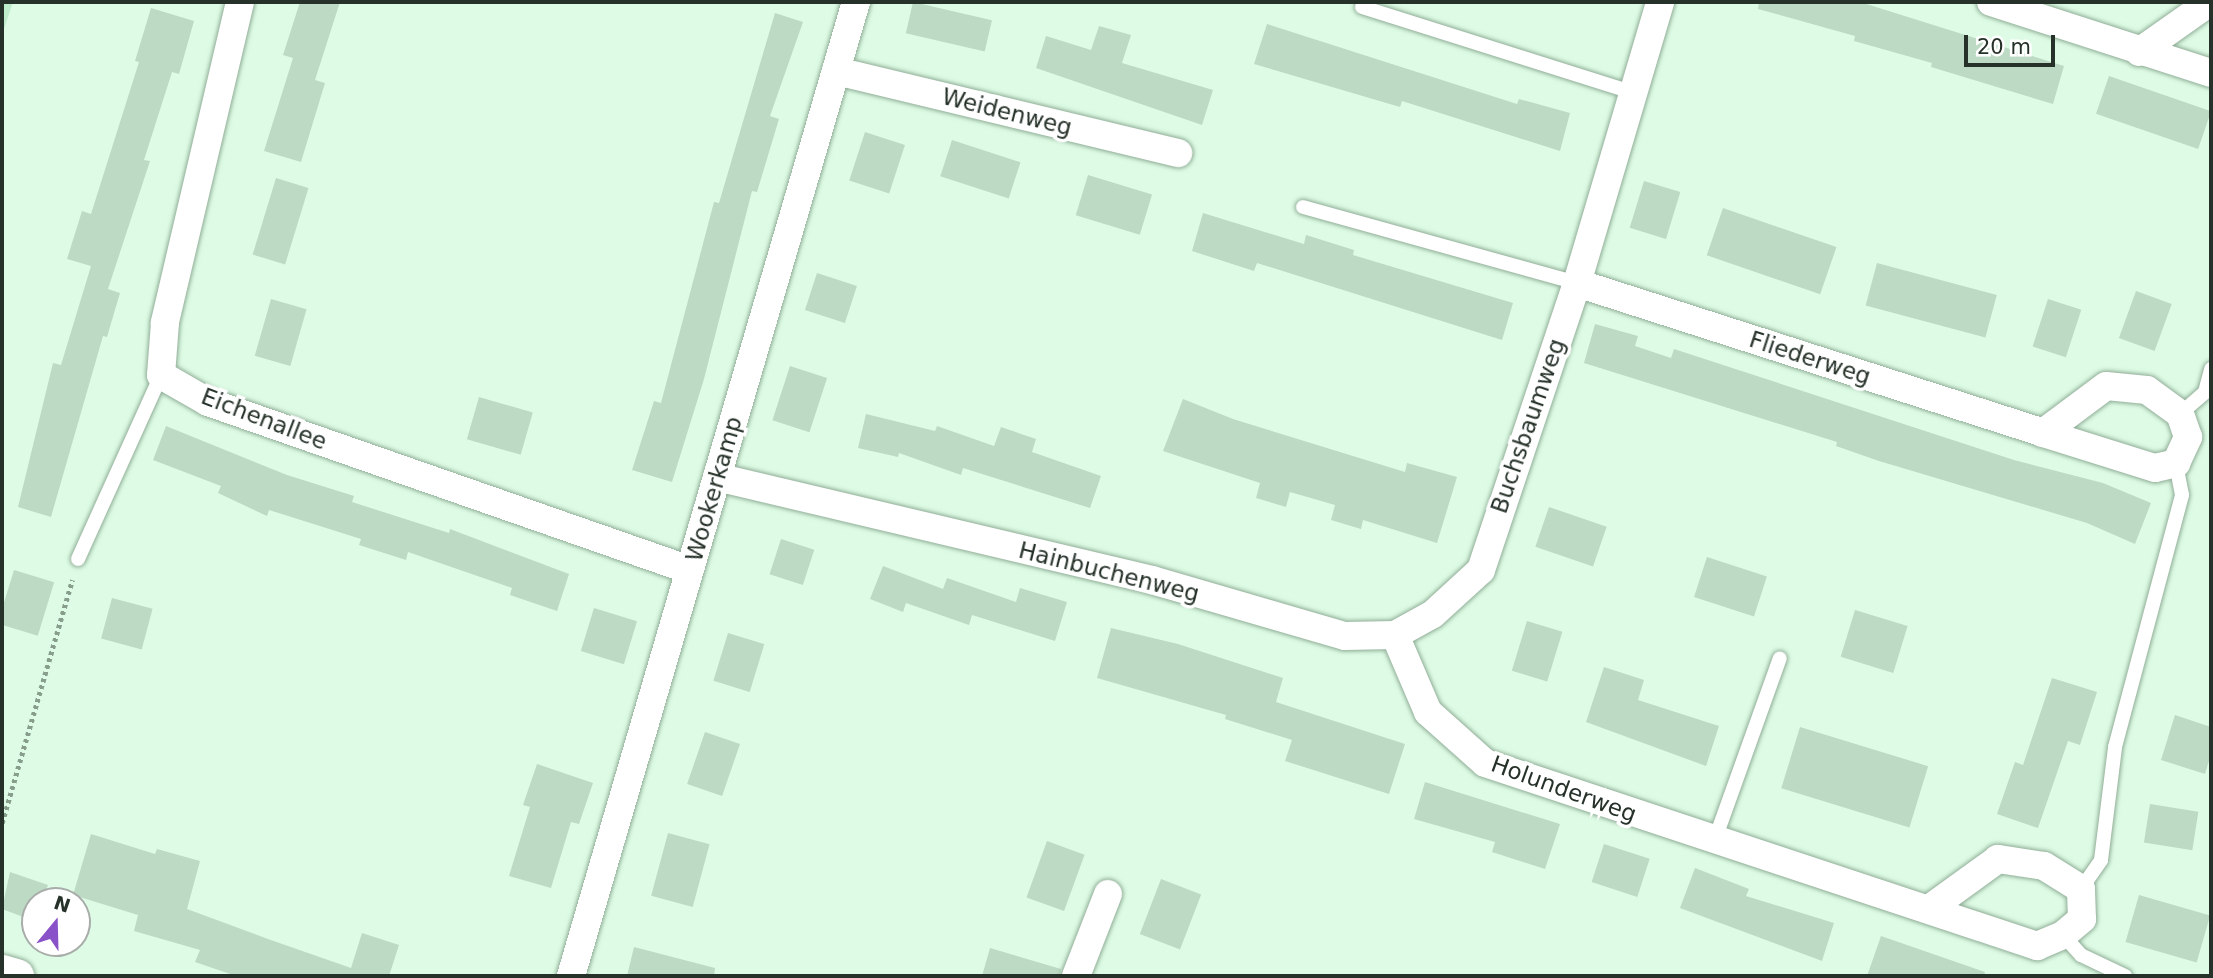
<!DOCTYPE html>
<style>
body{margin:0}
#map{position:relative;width:2213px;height:978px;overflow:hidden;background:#defce5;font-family:"DejaVu Sans",sans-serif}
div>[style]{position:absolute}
.green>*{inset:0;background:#bfeecc}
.building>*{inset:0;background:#bddac4;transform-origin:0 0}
.path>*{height:4.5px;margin-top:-2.25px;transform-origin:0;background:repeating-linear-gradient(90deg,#889e8d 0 3.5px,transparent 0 7px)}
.roads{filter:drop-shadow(0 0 2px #90ad97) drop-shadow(0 0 2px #90ad97)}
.service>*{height:14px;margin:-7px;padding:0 7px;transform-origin:7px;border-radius:7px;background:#fff}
.minor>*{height:28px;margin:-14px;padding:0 14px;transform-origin:14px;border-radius:14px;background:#fff}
.tertiary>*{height:35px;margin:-17.5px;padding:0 17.5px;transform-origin:17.5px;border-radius:17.5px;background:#fff}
span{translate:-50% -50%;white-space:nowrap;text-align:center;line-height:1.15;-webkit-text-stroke:7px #fff;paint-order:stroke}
.street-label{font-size:23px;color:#263229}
.frame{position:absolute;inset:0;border:4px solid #263229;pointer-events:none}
.north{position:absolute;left:21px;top:887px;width:70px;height:70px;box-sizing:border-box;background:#fff;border:2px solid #a8ada9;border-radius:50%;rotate:19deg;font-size:19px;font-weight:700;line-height:28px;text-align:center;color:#263229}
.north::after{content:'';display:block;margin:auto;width:24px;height:32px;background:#8a52c9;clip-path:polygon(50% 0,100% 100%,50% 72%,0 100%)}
.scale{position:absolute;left:1964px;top:35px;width:91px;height:32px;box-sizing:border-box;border:4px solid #263229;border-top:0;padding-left:9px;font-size:21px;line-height:24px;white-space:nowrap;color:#263229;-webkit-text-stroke:5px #fff;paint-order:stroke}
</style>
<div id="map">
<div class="green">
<div style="clip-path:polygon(2px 2px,13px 2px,2px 35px)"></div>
</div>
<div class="building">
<div style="clip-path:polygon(300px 2px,340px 2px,315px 80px,325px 83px,301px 162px,264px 151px,293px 58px,283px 55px)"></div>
<div style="left:913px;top:2px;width:81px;height:32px;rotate:13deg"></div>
<div style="clip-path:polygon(1759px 2px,1860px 2px,2064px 66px,2053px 104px,1931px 67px,1932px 63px,1854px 41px,1855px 36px,1758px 9px)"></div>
<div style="clip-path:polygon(151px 8px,194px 21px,179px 74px,172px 72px,144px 160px,150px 161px,108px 289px,120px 293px,107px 337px,103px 336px,51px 517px,18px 507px,53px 363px,61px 365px,91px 266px,67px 259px,82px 211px,91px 214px,139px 62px,135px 61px)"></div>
<div style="clip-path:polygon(775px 13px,803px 22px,770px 116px,779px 119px,757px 192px,752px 191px,704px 379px,672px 482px,632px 470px,654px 401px,661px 403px,714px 202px,719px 203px)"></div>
<div style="clip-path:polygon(1267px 24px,1517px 104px,1519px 99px,1570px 113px,1560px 151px,1402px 101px,1400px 107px,1254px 64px)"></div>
<div style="clip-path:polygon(1099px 26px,1131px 35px,1122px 63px,1213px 90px,1202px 125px,1036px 68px,1046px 36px,1091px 50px)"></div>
<div style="left:2109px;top:76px;width:108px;height:40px;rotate:19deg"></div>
<div style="left:865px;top:132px;width:42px;height:51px;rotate:18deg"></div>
<div style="left:952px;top:140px;width:72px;height:38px;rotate:18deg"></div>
<div style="left:1088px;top:175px;width:67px;height:42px;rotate:17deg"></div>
<div style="left:276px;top:178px;width:34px;height:80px;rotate:17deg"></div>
<div style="left:1644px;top:181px;width:38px;height:49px;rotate:17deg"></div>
<div style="left:1723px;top:208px;width:120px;height:50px;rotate:19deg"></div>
<div style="clip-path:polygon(1203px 213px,1304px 244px,1306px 235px,1354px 250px,1353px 255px,1513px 303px,1502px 340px,1257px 263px,1254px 271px,1192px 251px)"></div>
<div style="left:1877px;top:263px;width:124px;height:44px;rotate:15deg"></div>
<div style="left:817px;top:273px;width:42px;height:39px;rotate:18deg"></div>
<div style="left:2136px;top:291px;width:38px;height:50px;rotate:20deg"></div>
<div style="left:271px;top:299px;width:37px;height:59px;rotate:16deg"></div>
<div style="left:2048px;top:299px;width:35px;height:50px;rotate:18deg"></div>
<div style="clip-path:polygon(1595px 324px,1638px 336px,1635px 346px,1671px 358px,1674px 349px,2014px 460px,2103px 483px,2151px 503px,2135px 544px,2087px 523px,1879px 461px,1836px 446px,1837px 442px,1584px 363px)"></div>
<div style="left:790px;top:366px;width:39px;height:57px;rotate:18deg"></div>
<div style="left:479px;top:397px;width:56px;height:44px;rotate:16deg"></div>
<div style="clip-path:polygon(1183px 399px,1233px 419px,1405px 472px,1407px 463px,1457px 477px,1437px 543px,1363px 520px,1361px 529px,1331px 520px,1335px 505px,1290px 492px,1286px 507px,1256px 498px,1260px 483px,1163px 451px)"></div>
<div style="clip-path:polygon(866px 414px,935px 431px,937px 426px,994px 446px,1001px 427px,1036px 439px,1032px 452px,1101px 476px,1090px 508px,963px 468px,961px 475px,899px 453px,898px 457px,858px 448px)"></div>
<div style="clip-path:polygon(166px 426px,287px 475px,354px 496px,352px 502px,449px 533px,450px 529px,569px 574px,557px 611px,510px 595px,512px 588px,408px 552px,406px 560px,359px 545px,361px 539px,269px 510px,267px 516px,218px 493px,221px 486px,153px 460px)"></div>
<div style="left:1549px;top:507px;width:61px;height:42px;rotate:19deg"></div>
<div style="left:781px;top:539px;width:35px;height:37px;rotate:18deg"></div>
<div style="left:1707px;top:557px;width:63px;height:42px;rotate:18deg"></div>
<div style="clip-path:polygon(883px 566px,943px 589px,947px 578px,1016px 602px,1020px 588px,1067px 602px,1055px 641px,972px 615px,969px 625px,906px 603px,903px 612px,870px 599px)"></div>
<div style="left:14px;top:570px;width:42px;height:56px;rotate:17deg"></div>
<div style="left:112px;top:598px;width:42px;height:42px;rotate:15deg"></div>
<div style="left:594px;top:608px;width:45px;height:45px;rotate:17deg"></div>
<div style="left:1855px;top:610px;width:55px;height:49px;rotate:17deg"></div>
<div style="left:1527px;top:621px;width:37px;height:52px;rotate:17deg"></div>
<div style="clip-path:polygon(1111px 628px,1178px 644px,1283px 678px,1276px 702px,1405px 744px,1389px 794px,1285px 761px,1292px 740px,1225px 719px,1226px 715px,1097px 678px)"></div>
<div style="left:728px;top:633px;width:38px;height:50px;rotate:17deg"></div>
<div style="clip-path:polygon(1604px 667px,1644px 680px,1638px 700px,1719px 726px,1706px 766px,1586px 722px)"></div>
<div style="clip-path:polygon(2052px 678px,2097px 692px,2080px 745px,2068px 741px,2038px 828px,1997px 814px,2015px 762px,2023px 765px)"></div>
<div style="clip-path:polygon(2175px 715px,2211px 727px,2211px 754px,2205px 774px,2161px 760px)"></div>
<div style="left:1800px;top:727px;width:134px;height:64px;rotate:17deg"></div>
<div style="left:705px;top:732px;width:37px;height:55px;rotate:19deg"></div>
<div style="clip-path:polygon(537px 764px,593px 783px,579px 824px,571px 822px,551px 888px,509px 876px,530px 807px,523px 805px)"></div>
<div style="clip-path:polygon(1425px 782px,1560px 824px,1545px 869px,1492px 852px,1495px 842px,1414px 819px)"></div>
<div style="left:2150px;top:804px;width:49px;height:39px;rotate:9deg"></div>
<div style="left:668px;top:833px;width:43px;height:65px;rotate:15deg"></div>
<div style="clip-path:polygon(91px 834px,155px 854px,157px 849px,200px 861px,187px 909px,268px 939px,351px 968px,362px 933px,399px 945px,389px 976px,236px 976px,195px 962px,200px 950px,134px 931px,138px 915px,73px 895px)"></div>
<div style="left:1047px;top:841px;width:40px;height:60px;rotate:20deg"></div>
<div style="left:1604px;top:844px;width:48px;height:40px;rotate:18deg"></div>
<div style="clip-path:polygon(1695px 868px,1749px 889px,1746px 896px,1834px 923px,1822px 961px,1680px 908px)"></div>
<div style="clip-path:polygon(10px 872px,48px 885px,42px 901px,35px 901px,34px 921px,2px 909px)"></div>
<div style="left:1161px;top:879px;width:43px;height:59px;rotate:21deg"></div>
<div style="left:2139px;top:895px;width:74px;height:49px;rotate:16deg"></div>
<div style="clip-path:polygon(1881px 936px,1985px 972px,1984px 976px,1867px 976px)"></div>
<div style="clip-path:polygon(634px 947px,715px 968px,714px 976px,627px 976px)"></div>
<div style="clip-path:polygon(990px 948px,1061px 969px,1060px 976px,982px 976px)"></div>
</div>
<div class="path">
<div style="left:2px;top:823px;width:253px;rotate:-73.9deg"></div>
</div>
<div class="roads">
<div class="service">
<div style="left:1362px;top:7px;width:285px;rotate:17.5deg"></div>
<div style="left:1303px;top:207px;width:284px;rotate:15.5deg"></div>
<div style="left:2180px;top:414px;width:33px;rotate:-41deg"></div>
<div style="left:2205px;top:392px;width:24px;rotate:-75deg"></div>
<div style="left:78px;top:559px;width:202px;rotate:-65.7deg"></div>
<div style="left:1714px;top:842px;width:195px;rotate:-70.3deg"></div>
<div style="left:2081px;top:889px;width:35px;rotate:-55deg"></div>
<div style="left:2101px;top:860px;width:114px;rotate:-82.9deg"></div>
<div style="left:2115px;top:747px;width:261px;rotate:-75.1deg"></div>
<div style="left:2182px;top:495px;width:33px;rotate:-101deg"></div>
<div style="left:2063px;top:935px;width:27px;rotate:48deg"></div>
<div style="left:2081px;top:955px;width:49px;rotate:25.5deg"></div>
</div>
<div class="minor">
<div style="left:240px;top:2px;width:330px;rotate:103.2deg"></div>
<div style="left:165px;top:323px;width:52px;rotate:94.4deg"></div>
<div style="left:161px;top:375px;width:54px;rotate:29.9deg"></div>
<div style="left:208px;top:402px;width:510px;rotate:19.22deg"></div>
<div style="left:1991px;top:2px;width:231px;rotate:17.9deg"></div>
<div style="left:2139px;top:52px;width:87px;rotate:-35.2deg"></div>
<div style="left:836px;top:71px;width:352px;rotate:13.5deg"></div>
<div style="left:1577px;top:283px;width:490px;rotate:17.8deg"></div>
<div style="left:2043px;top:433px;width:117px;rotate:17.4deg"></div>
<div style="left:2155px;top:468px;width:22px;rotate:-13deg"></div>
<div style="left:2176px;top:463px;width:29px;rotate:-65deg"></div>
<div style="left:2188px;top:437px;width:24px;rotate:-109deg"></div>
<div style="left:2180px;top:414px;width:41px;rotate:-144deg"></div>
<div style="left:2147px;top:390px;width:41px;rotate:-174.4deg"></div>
<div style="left:2106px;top:386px;width:79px;rotate:143.3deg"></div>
<div style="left:717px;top:477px;width:447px;rotate:13.3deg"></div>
<div style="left:1152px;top:580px;width:201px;rotate:16.2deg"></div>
<div style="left:1345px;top:636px;width:50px;rotate:-1.1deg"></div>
<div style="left:1395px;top:635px;width:43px;rotate:-28.9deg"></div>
<div style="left:1433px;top:614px;width:65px;rotate:-42.5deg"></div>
<div style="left:1481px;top:570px;width:303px;rotate:-71.5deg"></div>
<div style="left:1577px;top:283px;width:293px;rotate:-73.5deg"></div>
<div style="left:1395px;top:635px;width:84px;rotate:66.8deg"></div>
<div style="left:1428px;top:712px;width:76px;rotate:41.8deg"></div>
<div style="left:1485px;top:763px;width:582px;rotate:18.34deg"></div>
<div style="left:2037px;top:946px;width:28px;rotate:-23deg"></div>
<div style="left:2063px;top:935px;width:25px;rotate:-40deg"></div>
<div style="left:2082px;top:919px;width:30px;rotate:-92deg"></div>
<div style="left:2081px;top:889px;width:44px;rotate:-148.1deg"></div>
<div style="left:2044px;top:866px;width:47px;rotate:-171.3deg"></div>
<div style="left:1998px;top:859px;width:85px;rotate:144.1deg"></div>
<div style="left:571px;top:976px;width:1015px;rotate:-73.69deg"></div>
<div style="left:1076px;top:976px;width:88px;rotate:-68.7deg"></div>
</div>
<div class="tertiary">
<div style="left:2px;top:972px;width:15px;rotate:16deg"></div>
</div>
</div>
<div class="street-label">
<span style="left:1007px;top:112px;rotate:14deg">Weidenweg</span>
<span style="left:1810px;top:358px;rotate:18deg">Fliederweg</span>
<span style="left:264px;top:419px;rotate:21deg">Eichenallee</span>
<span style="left:1528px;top:426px;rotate:-71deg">Buchsbaumweg</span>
<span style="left:714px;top:489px;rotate:-74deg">Wookerkamp</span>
<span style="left:1109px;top:572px;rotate:14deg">Hainbuchenweg</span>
<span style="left:1564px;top:789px;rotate:20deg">Holunderweg</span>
</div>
<div class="frame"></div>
<div class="north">N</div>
<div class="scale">20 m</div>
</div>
